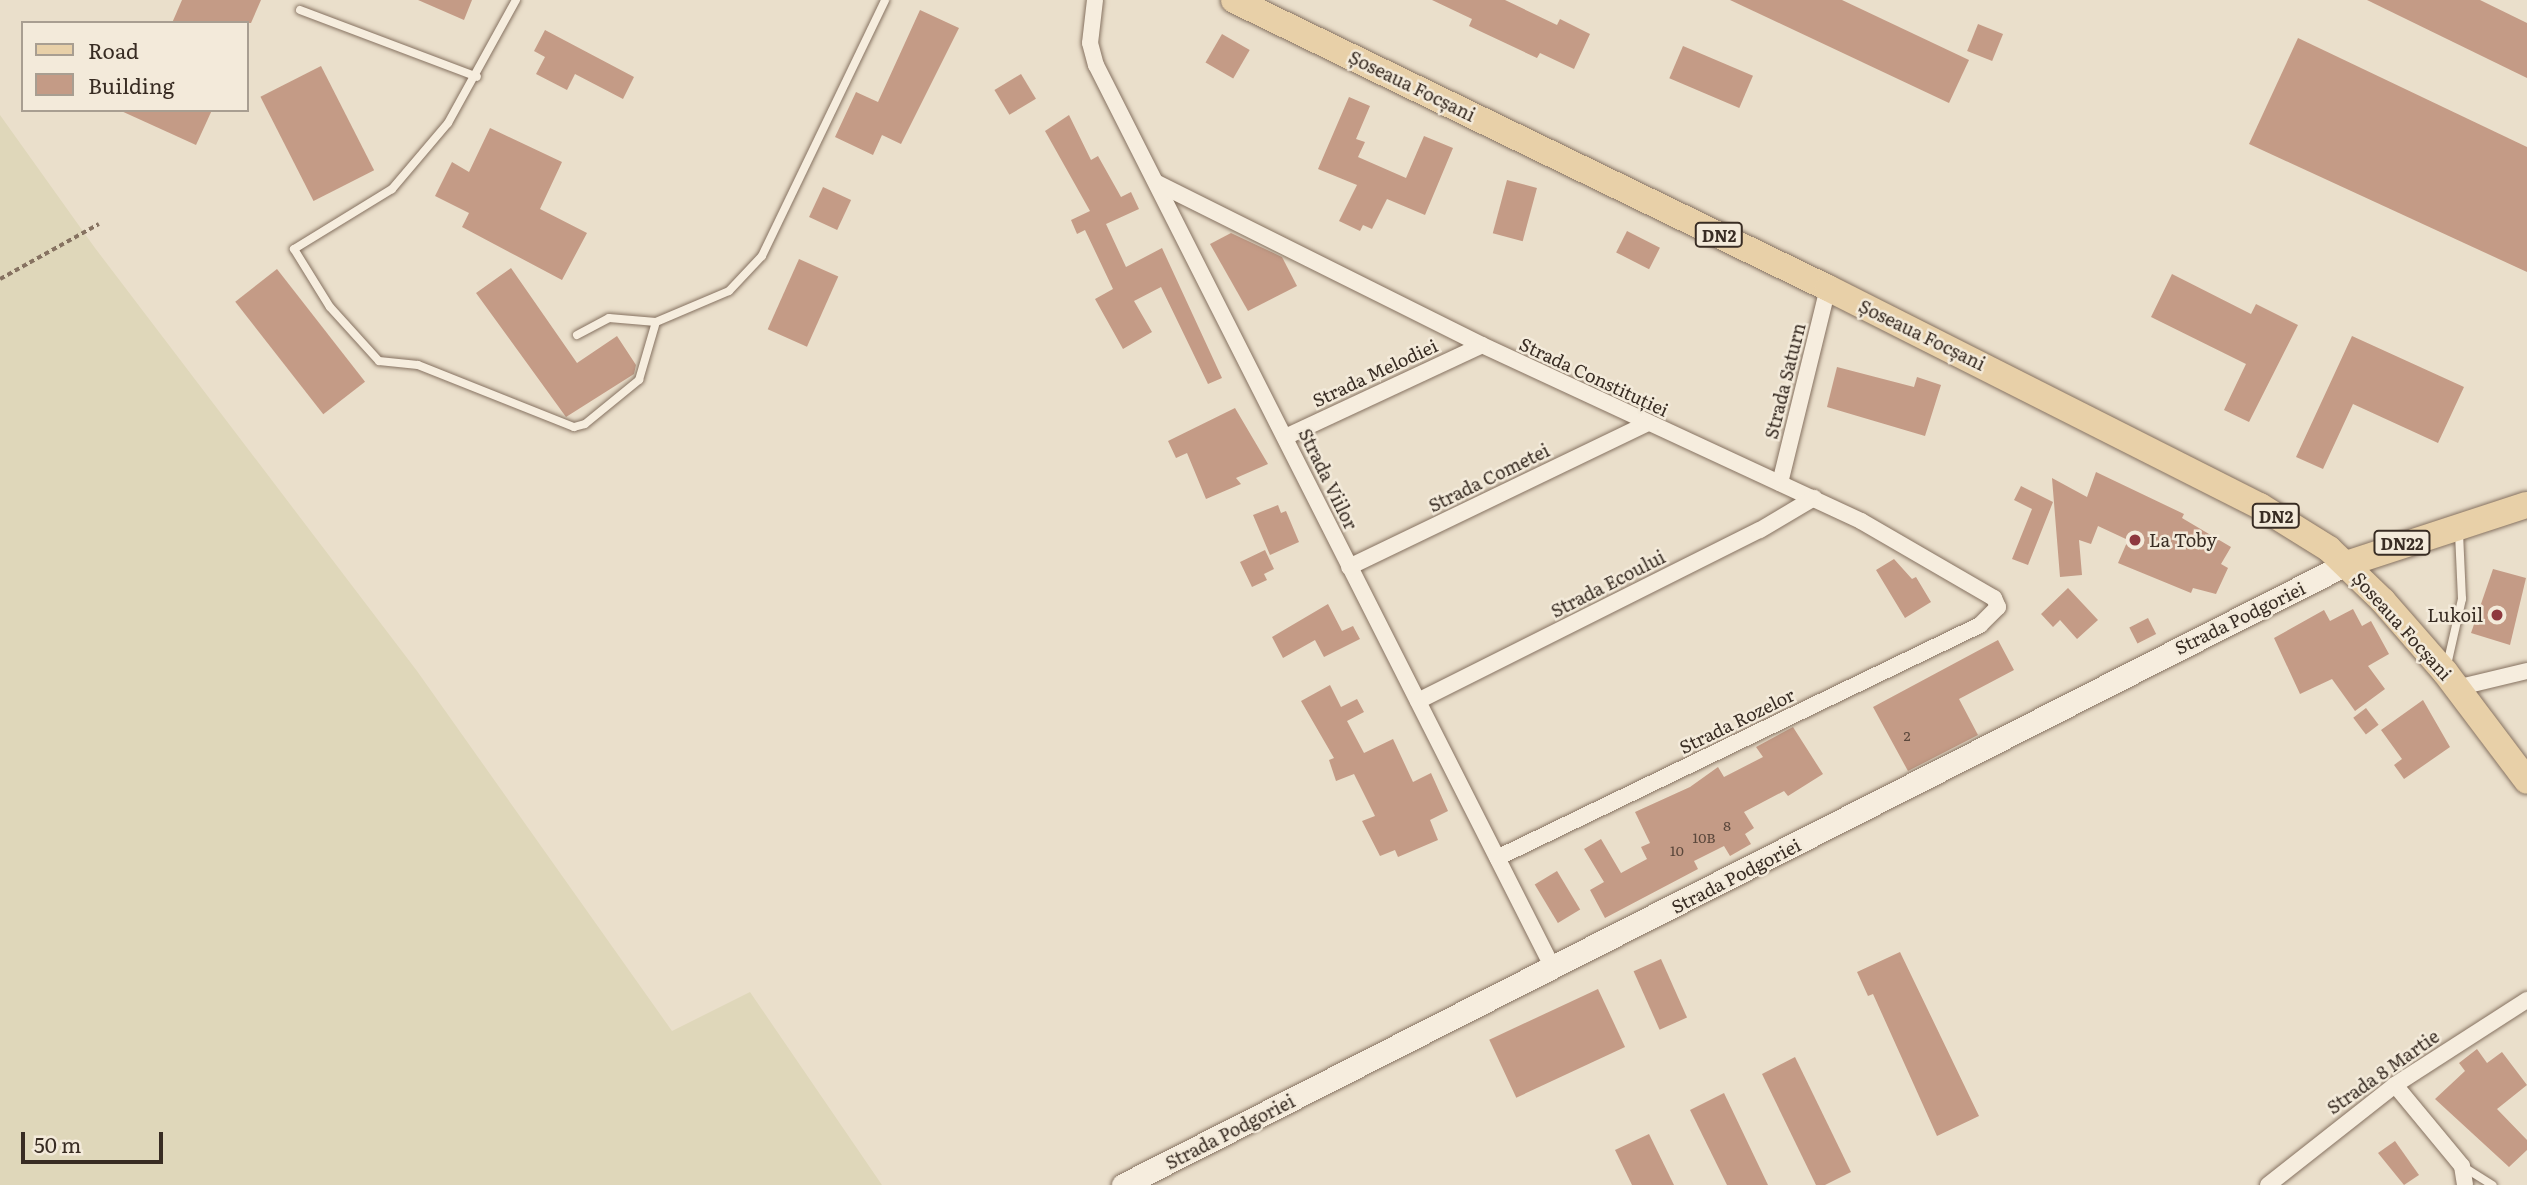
<!DOCTYPE html>
<meta charset="utf-8">
<style>
body{margin:0}
#map{position:relative;width:2527px;height:1185px;overflow:hidden;background:#eadfcb;font-family:Literata,serif}
div>[style]{position:absolute}
.farmland>*{inset:0;background:#dfd7ba}
.building>*{inset:0;background:#c49b86;transform-origin:0 0}
.path>*{height:3.5px;margin-top:-1.75px;transform-origin:0;background:repeating-linear-gradient(90deg,#867261 0 5px,transparent 0 8.5px)}
.roads{filter:drop-shadow(0 0 2px #867261) drop-shadow(0 0 2px #867261)}
.lane>*{height:8px;margin:-4px;padding:0 4px;transform-origin:4px;border-radius:4px;background:#f6edde}
.street>*{height:16px;margin:-8px;padding:0 8px;transform-origin:8px;border-radius:8px;background:#f6edde}
.secondary>*{height:23px;margin:-11.5px;padding:0 11.5px;transform-origin:11.5px;border-radius:11.5px;background:#f6edde}
.primary>*{height:26px;margin:-13px;padding:0 13px;transform-origin:13px;border-radius:13px;background:#e8d0a8}
.dots>*{width:19px;height:19px;translate:-50% -50%;box-sizing:border-box;border:4px solid #f3eada;border-radius:50%}
span{translate:-50% -50%;white-space:nowrap;text-align:center;line-height:1.15;-webkit-text-stroke:5px #f3eada;paint-order:stroke}
.number-label{font-size:14px;color:#5b483c}
.number-label span{-webkit-text-stroke-width:0}
.shield-label span{padding:2px 5px;background:#f3eada;border:2px solid;border-radius:5px;-webkit-text-stroke-width:0}
.shield-label{font-size:16px;color:#382c23;font-weight:700}
.street-label{font-size:18px;color:#382c23}
.poi-label{font-size:18px;color:#382c23}
.left{translate:0 -50%;text-align:left}
.right{translate:-100% -50%;text-align:right}
.legend{position:absolute;left:21px;top:21px;width:228px;height:91px;box-sizing:border-box;background:#f3eada;border:2px solid #a89e91;margin:0;padding:9px 12px;list-style:none;font-size:21px;color:#382c23}
.legend li{display:flex;align-items:center;gap:14px;height:35px}
.legend b{width:35px;border:2px solid #a89e91}
.scale{position:absolute;left:21px;top:1132px;width:142px;height:32px;box-sizing:border-box;border:4px solid #382c23;border-top:0;padding-left:9px;font-size:21px;line-height:24px;white-space:nowrap;color:#382c23;-webkit-text-stroke:5px #f3eada;paint-order:stroke}
</style>
<div id="map">
<div class="farmland">
<div style="clip-path:polygon(0 115px,95px 248px,417px 671px,672px 1031px,750px 992px,882px 1185px,0 1185px)"></div>
</div>
<div class="building">
<div style="clip-path:polygon(182px 0,261px 0,251px 23px,172px 23px)"></div>
<div style="clip-path:polygon(418px 0,472px 0,464px 20px)"></div>
<div style="clip-path:polygon(1432px 0,1505px 0,1557px 25px,1560px 19px,1590px 34px,1574px 69px,1540px 53px,1537px 58px,1469px 26px,1472px 19px)"></div>
<div style="clip-path:polygon(1730px 0,1842px 0,1969px 60px,1949px 103px)"></div>
<div style="clip-path:polygon(2367px 0,2480px 0,2527px 23px,2527px 78px)"></div>
<div style="clip-path:polygon(920px 10px,959px 28px,901px 144px,882px 135px,873px 155px,835px 137px,856px 92px,878px 102px)"></div>
<div style="left:1978px;top:24px;width:27px;height:29px;rotate:22deg"></div>
<div style="clip-path:polygon(545px 30px,634px 77px,623px 99px,575px 74px,567px 90px,536px 74px,545px 57px,534px 51px)"></div>
<div style="left:1222px;top:34px;width:32px;height:33px;rotate:30deg"></div>
<div style="clip-path:polygon(2298px 38px,2527px 147px,2527px 272px,2249px 144px)"></div>
<div style="left:1683px;top:46px;width:76px;height:35px;rotate:23deg"></div>
<div style="left:321px;top:66px;width:117px;height:68px;rotate:63deg"></div>
<div style="left:1021px;top:74px;width:29px;height:31px;rotate:59deg"></div>
<div style="clip-path:polygon(1349px 97px,1370px 106px,1356px 139px,1365px 142px,1358px 157px,1406px 178px,1424px 136px,1453px 148px,1425px 215px,1387px 199px,1372px 229px,1363px 225px,1360px 231px,1339px 221px,1357px 185px,1318px 169px)"></div>
<div style="clip-path:polygon(119px 110px,212px 110px,196px 145px)"></div>
<div style="clip-path:polygon(1069px 115px,1091px 160px,1098px 156px,1121px 197px,1131px 192px,1139px 209px,1106px 224px,1126px 267px,1162px 248px,1222px 378px,1208px 384px,1161px 287px,1134px 301px,1152px 332px,1123px 349px,1095px 299px,1113px 289px,1085px 230px,1077px 234px,1071px 220px,1090px 211px,1045px 131px)"></div>
<div style="clip-path:polygon(490px 128px,562px 162px,540px 209px,587px 233px,562px 280px,462px 227px,469px 213px,435px 196px,452px 162px,469px 172px)"></div>
<div style="left:1507px;top:180px;width:31px;height:55px;rotate:15deg"></div>
<div style="left:823px;top:187px;width:31px;height:33px;rotate:25deg"></div>
<div style="left:1627px;top:231px;width:37px;height:24px;rotate:27deg"></div>
<div style="clip-path:polygon(1231px 233px,1282px 257px,1297px 286px,1248px 311px,1210px 244px)"></div>
<div style="left:799px;top:259px;width:43px;height:77px;rotate:24deg"></div>
<div style="clip-path:polygon(511px 268px,577px 363px,617px 336px,636px 365px,634px 374px,566px 417px,476px 293px)"></div>
<div style="left:277px;top:269px;width:143px;height:53px;rotate:52deg"></div>
<div style="clip-path:polygon(2172px 274px,2251px 314px,2256px 304px,2298px 325px,2249px 422px,2224px 410px,2246px 364px,2151px 317px)"></div>
<div style="clip-path:polygon(2352px 336px,2464px 387px,2438px 443px,2353px 404px,2323px 469px,2296px 457px)"></div>
<div style="clip-path:polygon(1837px 367px,1914px 387px,1917px 377px,1941px 385px,1925px 436px,1827px 407px)"></div>
<div style="clip-path:polygon(1235px 408px,1268px 464px,1236px 478px,1241px 484px,1206px 499px,1187px 453px,1176px 458px,1168px 441px)"></div>
<div style="clip-path:polygon(2096px 472px,2184px 514px,2182px 518px,2231px 547px,2221px 564px,2228px 568px,2216px 594px,2193px 588px,2191px 593px,2118px 563px,2128px 540px,2098px 526px,2091px 544px,2079px 540px,2082px 575px,2060px 577px,2052px 478px,2087px 497px)"></div>
<div style="clip-path:polygon(2021px 486px,2053px 502px,2028px 565px,2012px 559px,2032px 509px,2014px 500px)"></div>
<div style="clip-path:polygon(1278px 505px,1281px 513px,1286px 511px,1299px 542px,1270px 555px,1253px 515px)"></div>
<div style="clip-path:polygon(1265px 550px,1274px 569px,1264px 574px,1267px 580px,1252px 587px,1240px 562px)"></div>
<div style="clip-path:polygon(1894px 559px,1912px 579px,1916px 577px,1931px 602px,1905px 618px,1876px 570px)"></div>
<div style="clip-path:polygon(2493px 569px,2526px 578px,2510px 645px,2471px 633px)"></div>
<div style="clip-path:polygon(2068px 588px,2098px 620px,2077px 639px,2060px 620px,2053px 627px,2041px 614px)"></div>
<div style="clip-path:polygon(1328px 604px,1342px 631px,1353px 626px,1360px 639px,1324px 657px,1315px 640px,1283px 658px,1272px 637px)"></div>
<div style="clip-path:polygon(2353px 609px,2362px 626px,2371px 621px,2389px 654px,2368px 666px,2385px 689px,2355px 711px,2332px 679px,2300px 694px,2274px 638px,2324px 610px,2330px 621px)"></div>
<div style="left:2148px;top:618px;width:18px;height:21px;rotate:63deg"></div>
<div style="clip-path:polygon(1998px 640px,2014px 670px,1959px 699px,1978px 735px,1908px 771px,1873px 707px)"></div>
<div style="clip-path:polygon(1330px 685px,1341px 707px,1357px 699px,1364px 712px,1347px 721px,1364px 753px,1393px 739px,1413px 782px,1431px 773px,1448px 811px,1430px 820px,1438px 840px,1398px 857px,1395px 850px,1380px 856px,1362px 821px,1375px 816px,1354px 774px,1336px 781px,1329px 760px,1334px 758px,1301px 701px)"></div>
<div style="clip-path:polygon(2423px 700px,2450px 747px,2404px 779px,2394px 765px,2402px 759px,2381px 730px)"></div>
<div style="left:2366px;top:708px;width:21px;height:16px;rotate:53deg"></div>
<div style="clip-path:polygon(1793px 727px,1823px 774px,1788px 796px,1784px 791px,1744px 812px,1754px 828px,1745px 834px,1751px 844px,1730px 856px,1724px 846px,1694px 861px,1698px 869px,1605px 918px,1590px 890px,1604px 882px,1584px 849px,1601px 839px,1621px 873px,1647px 859px,1641px 847px,1650px 843px,1635px 812px,1690px 787px,1718px 767px,1724px 777px,1763px 757px,1756px 747px)"></div>
<div style="left:1557px;top:871px;width:45px;height:26px;rotate:59deg"></div>
<div style="clip-path:polygon(1900px 952px,1979px 1116px,1937px 1136px,1873px 994px,1868px 996px,1857px 972px)"></div>
<div style="left:1661px;top:959px;width:64px;height:30px;rotate:66deg"></div>
<div style="left:1598px;top:989px;width:64px;height:120px;rotate:65deg"></div>
<div style="clip-path:polygon(2477px 1049px,2487px 1063px,2502px 1052px,2527px 1085px,2497px 1109px,2527px 1140px,2527px 1150px,2509px 1167px,2435px 1099px,2465px 1071px,2459px 1063px)"></div>
<div style="clip-path:polygon(1795px 1057px,1851px 1172px,1825px 1185px,1816px 1185px,1762px 1074px)"></div>
<div style="clip-path:polygon(1724px 1093px,1768px 1185px,1727px 1185px,1690px 1110px)"></div>
<div style="clip-path:polygon(1649px 1134px,1674px 1185px,1632px 1185px,1615px 1150px)"></div>
<div style="clip-path:polygon(2395px 1141px,2419px 1175px,2404px 1185px,2378px 1153px)"></div>
</div>
<div class="path">
<div style="left:0;top:279px;width:113px;rotate:-29.1deg"></div>
</div>
<div class="roads">
<div class="lane">
<div style="left:516px;top:0;width:141px;rotate:118.9deg"></div>
<div style="left:448px;top:123px;width:87px;rotate:130.3deg"></div>
<div style="left:392px;top:189px;width:115px;rotate:148.5deg"></div>
<div style="left:294px;top:249px;width:68px;rotate:58.2deg"></div>
<div style="left:330px;top:307px;width:73px;rotate:47.8deg"></div>
<div style="left:379px;top:361px;width:39px;rotate:6deg"></div>
<div style="left:418px;top:365px;width:168px;rotate:21.7deg"></div>
<div style="left:574px;top:427px;width:11px;rotate:-15deg"></div>
<div style="left:585px;top:424px;width:70px;rotate:-39.2deg"></div>
<div style="left:639px;top:380px;width:60px;rotate:-73.7deg"></div>
<div style="left:656px;top:322px;width:79px;rotate:-23deg"></div>
<div style="left:729px;top:291px;width:48px;rotate:-46.7deg"></div>
<div style="left:762px;top:256px;width:284px;rotate:-64.3deg"></div>
<div style="left:300px;top:10px;width:189px;rotate:20.7deg"></div>
<div style="left:577px;top:335px;width:36px;rotate:-28deg"></div>
<div style="left:609px;top:318px;width:47px;rotate:4.9deg"></div>
<div style="left:2447px;top:665px;width:68px;rotate:-77.2deg"></div>
<div style="left:2462px;top:599px;width:66px;rotate:-92.6deg"></div>
<div style="left:2462px;top:1166px;width:36px;rotate:32deg"></div>
</div>
<div class="street">
<div style="left:1095px;top:0;width:43px;rotate:96.6deg"></div>
<div style="left:1090px;top:43px;width:23px;rotate:75deg"></div>
<div style="left:1096px;top:65px;width:1014px;rotate:63.16deg"></div>
<div style="left:1157px;top:183px;width:363px;rotate:26.5deg"></div>
<div style="left:1482px;top:345px;width:418px;rotate:24.9deg"></div>
<div style="left:1861px;top:521px;width:154px;rotate:30.1deg"></div>
<div style="left:1994px;top:598px;width:10px;rotate:66deg"></div>
<div style="left:1998px;top:607px;width:25px;rotate:135deg"></div>
<div style="left:1980px;top:625px;width:536px;rotate:154.25deg"></div>
<div style="left:1285px;top:437px;width:217px;rotate:-25deg"></div>
<div style="left:1780px;top:483px;width:201px;rotate:-76.2deg"></div>
<div style="left:1349px;top:567px;width:330px;rotate:-25.7deg"></div>
<div style="left:2456px;top:688px;width:73px;rotate:-13.5deg"></div>
<div style="left:1418px;top:701px;width:382px;rotate:-26.6deg"></div>
<div style="left:1760px;top:530px;width:63px;rotate:-30.7deg"></div>
<div style="left:2395px;top:1085px;width:105px;rotate:50.4deg"></div>
<div style="left:2462px;top:1166px;width:19px;rotate:81deg"></div>
<div style="left:2268px;top:1185px;width:162px;rotate:-38.2deg"></div>
<div style="left:2395px;top:1085px;width:157px;rotate:-32.8deg"></div>
</div>
<div class="secondary">
<div style="left:1123px;top:1185px;width:1372px;rotate:-26.92deg"></div>
</div>
<div class="primary">
<div style="left:1234px;top:0;width:660px;rotate:25.87deg"></div>
<div style="left:1828px;top:288px;width:484px;rotate:26.8deg"></div>
<div style="left:2260px;top:506px;width:81px;rotate:31.9deg"></div>
<div style="left:2329px;top:549px;width:75px;rotate:43.9deg"></div>
<div style="left:2383px;top:601px;width:94px;rotate:48.9deg"></div>
<div style="left:2445px;top:672px;width:136px;rotate:53deg"></div>
<div style="left:2346px;top:564px;width:190px;rotate:-18.1deg"></div>
</div>
</div>
<div class="dots">
<div style="left:2135px;top:540px;background:#8e383e"></div>
<div style="left:2497px;top:615px;background:#8e383e"></div>
</div>
<div class="number-label">
<span style="left:1907px;top:735px">2</span>
<span style="left:1727px;top:825px">8</span>
<span style="left:1704px;top:837px">10B</span>
<span style="left:1677px;top:850px">10</span>
</div>
<div class="shield-label">
<span style="left:1719px;top:235px">DN2</span>
<span style="left:2276px;top:516px">DN2</span>
<span style="left:2402px;top:543px">DN22</span>
</div>
<div class="street-label">
<span style="left:1412px;top:86px;rotate:26deg">Șoseaua Focșani</span>
<span style="left:1922px;top:335px;rotate:26deg">Șoseaua Focșani</span>
<span style="left:1375px;top:373px;rotate:-25deg">Strada Melodiei</span>
<span style="left:1594px;top:377px;rotate:25deg">Strada Constituției</span>
<span style="left:1785px;top:381px;rotate:-76deg">Strada Saturn</span>
<span style="left:1489px;top:478px;rotate:-26deg">Strada Cometei</span>
<span style="left:1328px;top:479px;rotate:64deg">Strada Viilor</span>
<span style="left:1608px;top:584px;rotate:-27deg">Strada Ecoului</span>
<span style="left:2240px;top:618px;rotate:-26deg">Strada Podgoriei</span>
<span style="left:2402px;top:626px;rotate:48deg">Șoseaua Focșani</span>
<span style="left:1737px;top:721px;rotate:-26deg">Strada Rozelor</span>
<span style="left:1736px;top:876px;rotate:-27deg">Strada Podgoriei</span>
<span style="left:2383px;top:1072px;rotate:-35deg">Strada 8 Martie</span>
<span style="left:1230px;top:1132px;rotate:-27deg">Strada Podgoriei</span>
</div>
<div class="poi-label">
<span class="left" style="left:2149px;top:540px">La Toby</span>
<span class="right" style="left:2483px;top:615px">Lukoil</span>
</div>
<ul class="legend">
<li><b style="height:9px;background:#e8d0a8"></b>Road</li>
<li><b style="height:19px;background:#c49b86"></b>Building</li>
</ul>
<div class="scale">50 m</div>
</div>
